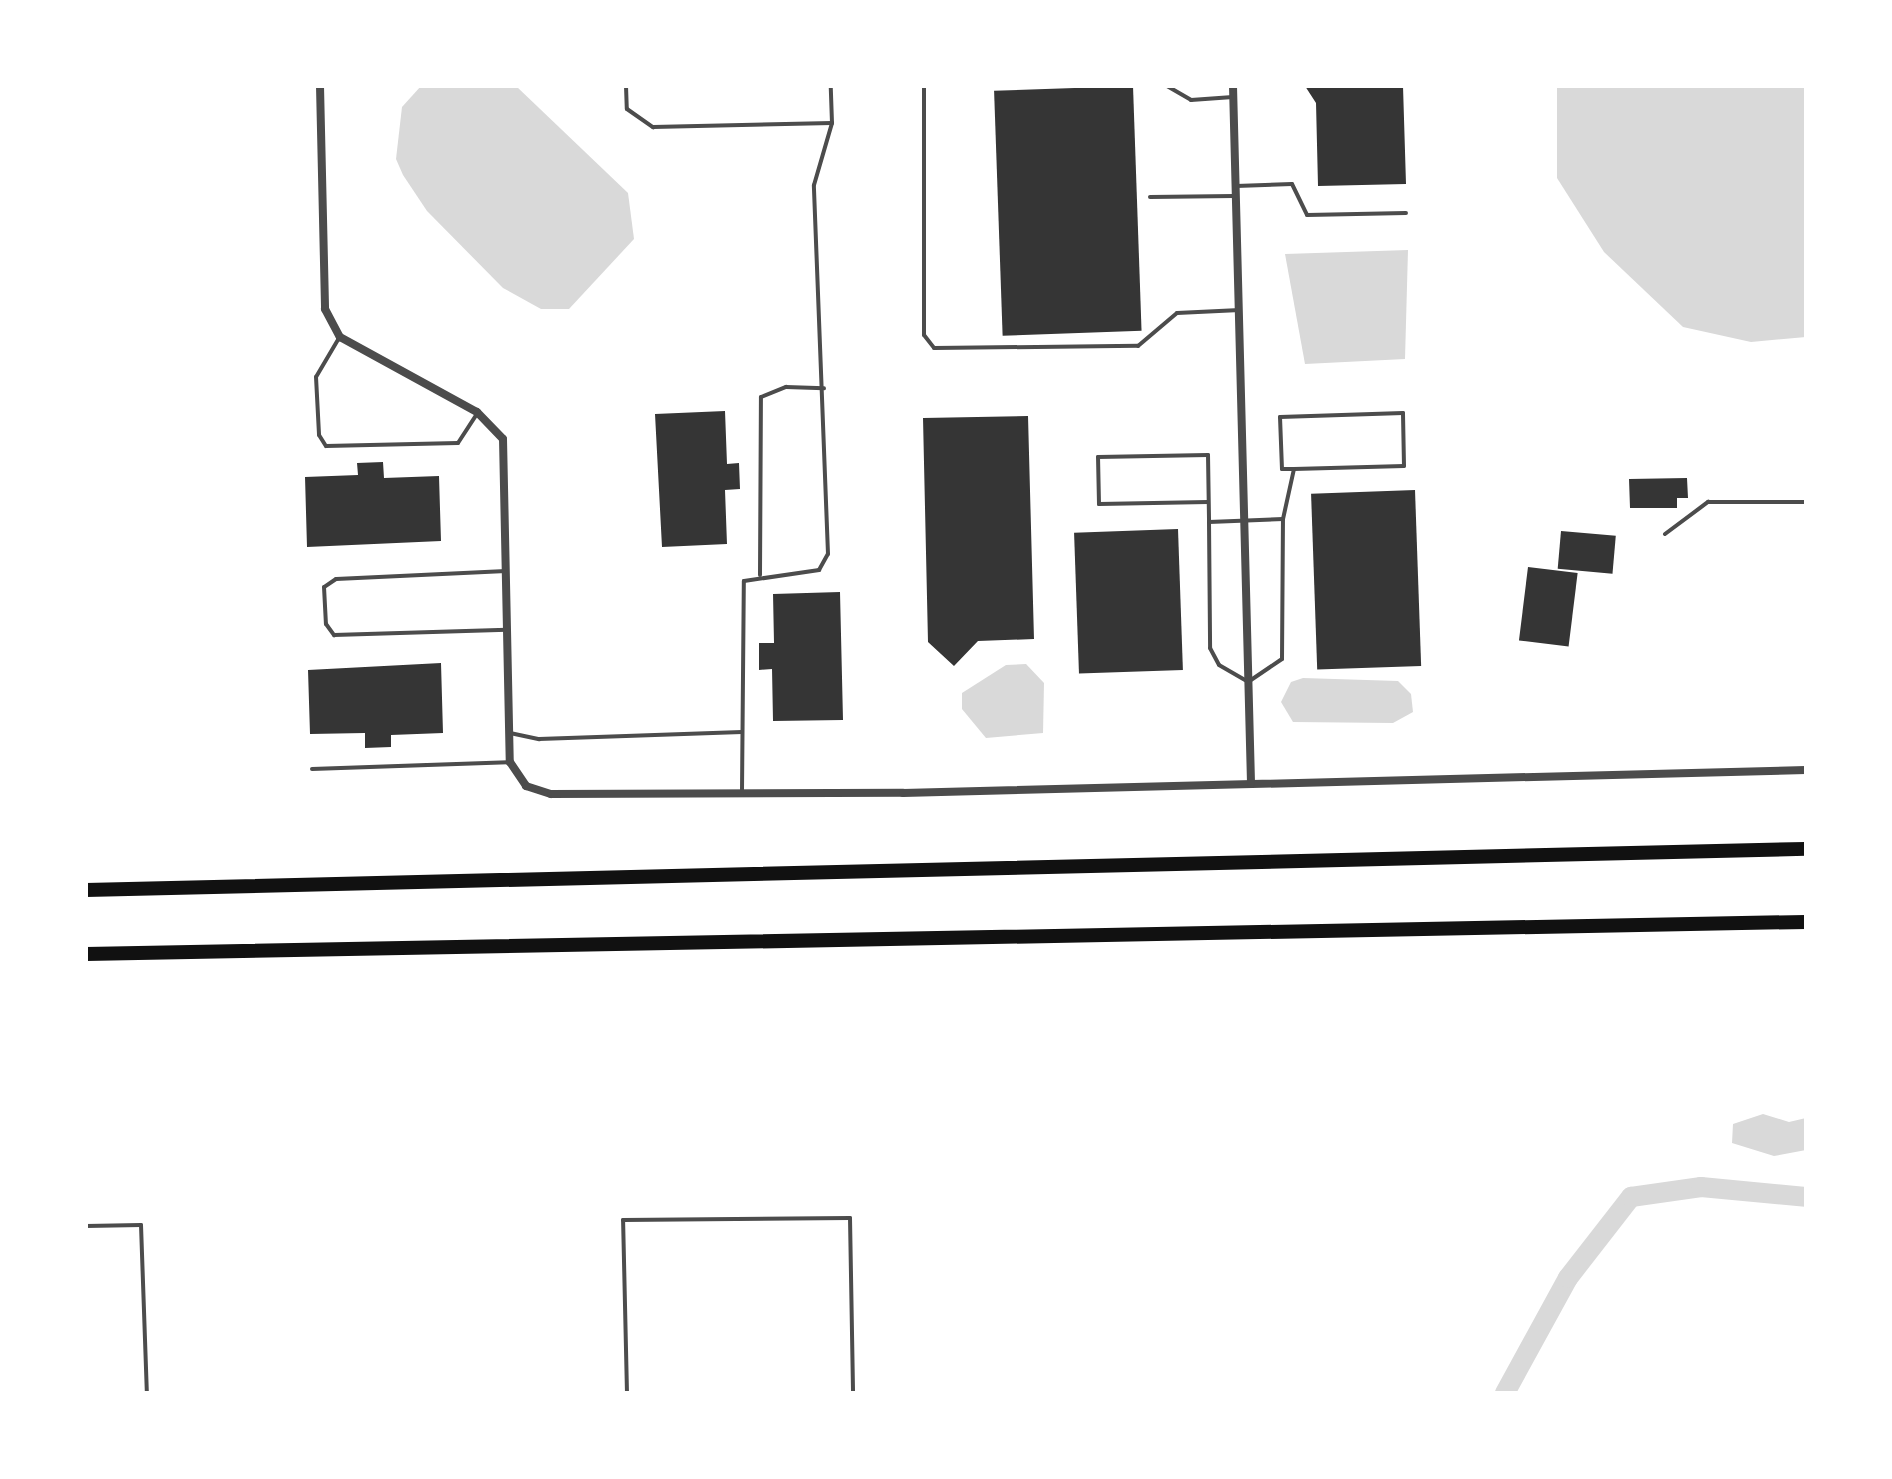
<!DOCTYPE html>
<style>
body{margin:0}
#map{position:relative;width:1892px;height:1479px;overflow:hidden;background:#fff;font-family:"DM Sans",sans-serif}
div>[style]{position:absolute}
.water>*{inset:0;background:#d9d9d9}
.canal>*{height:20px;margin:-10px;padding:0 10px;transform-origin:10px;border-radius:10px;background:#d9d9d9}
.building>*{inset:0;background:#353535;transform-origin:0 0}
.service>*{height:4px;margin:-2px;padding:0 2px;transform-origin:2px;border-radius:2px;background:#4c4c4c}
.minor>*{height:8px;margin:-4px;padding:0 4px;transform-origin:4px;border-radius:4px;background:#4c4c4c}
.motorway>*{height:14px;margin:-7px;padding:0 7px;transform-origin:7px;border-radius:7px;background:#111}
span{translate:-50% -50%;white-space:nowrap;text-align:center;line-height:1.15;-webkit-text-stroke:6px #fff;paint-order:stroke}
.frame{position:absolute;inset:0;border:88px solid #fff;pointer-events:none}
</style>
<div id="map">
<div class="water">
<div style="clip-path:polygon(421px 86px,516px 86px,628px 193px,634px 239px,569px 309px,541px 309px,503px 288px,427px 211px,403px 175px,396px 159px,402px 107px)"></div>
<div style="clip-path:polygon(1557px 86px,1806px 86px,1806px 337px,1751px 342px,1683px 327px,1604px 252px,1557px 178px)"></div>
<div style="clip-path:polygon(1408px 250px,1405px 359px,1305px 364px,1285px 254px)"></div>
<div style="clip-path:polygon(1026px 664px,1044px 683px,1043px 733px,986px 738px,962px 709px,962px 693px,1006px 665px)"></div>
<div style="clip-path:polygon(1303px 678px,1398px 681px,1411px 694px,1413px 712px,1393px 723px,1293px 722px,1281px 702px,1291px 682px)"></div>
<div style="clip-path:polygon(1763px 1114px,1789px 1122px,1806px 1118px,1806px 1150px,1774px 1156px,1732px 1143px,1733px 1124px)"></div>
</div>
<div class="canal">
<div style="left:1505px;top:1393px;width:131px;rotate:-61.3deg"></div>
<div style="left:1568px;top:1278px;width:103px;rotate:-52.1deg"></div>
<div style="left:1631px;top:1197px;width:71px;rotate:-8.1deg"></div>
<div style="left:1701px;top:1187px;width:105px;rotate:5.4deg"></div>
</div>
<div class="building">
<div style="left:1133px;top:86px;width:245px;height:139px;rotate:88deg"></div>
<div style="clip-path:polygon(1305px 86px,1403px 86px,1406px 184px,1318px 186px,1316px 103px)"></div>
<div style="clip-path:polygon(725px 411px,727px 464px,739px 463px,740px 489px,725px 490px,727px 544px,662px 547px,655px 414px)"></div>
<div style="clip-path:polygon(1028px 416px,1034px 639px,978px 641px,954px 666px,928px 642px,923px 418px)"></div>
<div style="clip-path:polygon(383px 462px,384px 478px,439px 476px,441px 541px,307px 547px,305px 477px,358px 475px,357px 463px)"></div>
<div style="clip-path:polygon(1687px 478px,1688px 498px,1677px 498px,1677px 508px,1630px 508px,1629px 479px)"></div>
<div style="left:1415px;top:490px;width:176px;height:104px;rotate:88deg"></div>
<div style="left:1178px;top:529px;width:141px;height:104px;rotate:88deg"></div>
<div style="left:1561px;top:531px;width:55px;height:38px;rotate:5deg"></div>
<div style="left:1528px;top:567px;width:50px;height:74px;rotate:7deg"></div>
<div style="clip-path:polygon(840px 592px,843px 720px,773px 721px,772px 669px,759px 670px,759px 643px,774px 643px,773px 594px)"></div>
<div style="clip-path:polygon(441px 663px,443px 733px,391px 735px,391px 747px,365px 748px,365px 733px,310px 734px,308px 670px)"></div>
</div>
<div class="service">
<div style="left:626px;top:86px;width:23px;rotate:88deg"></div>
<div style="left:627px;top:109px;width:32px;rotate:35deg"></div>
<div style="left:653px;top:127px;width:179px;rotate:-1.3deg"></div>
<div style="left:924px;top:86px;width:249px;rotate:90deg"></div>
<div style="left:924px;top:335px;width:16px;rotate:52deg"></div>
<div style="left:934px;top:348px;width:204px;rotate:-0.6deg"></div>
<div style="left:1138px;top:346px;width:51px;rotate:-40.2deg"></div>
<div style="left:1177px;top:313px;width:63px;rotate:-2.7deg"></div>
<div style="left:1167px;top:86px;width:28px;rotate:30deg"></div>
<div style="left:1191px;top:100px;width:42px;rotate:-4.1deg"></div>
<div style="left:1236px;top:186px;width:56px;rotate:-2deg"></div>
<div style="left:1292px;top:184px;width:34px;rotate:64deg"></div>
<div style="left:1307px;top:215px;width:99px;rotate:-1.2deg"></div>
<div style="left:1150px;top:197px;width:84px;rotate:-0.7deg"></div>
<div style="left:339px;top:338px;width:45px;rotate:120.5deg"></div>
<div style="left:316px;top:377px;width:58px;rotate:87deg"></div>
<div style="left:319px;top:435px;width:13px;rotate:58deg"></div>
<div style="left:326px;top:446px;width:132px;rotate:-1.3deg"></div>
<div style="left:458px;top:443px;width:33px;rotate:-57deg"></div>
<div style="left:1208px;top:502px;width:109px;rotate:178.9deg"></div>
<div style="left:1099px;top:504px;width:47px;rotate:-91.2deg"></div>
<div style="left:1098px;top:457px;width:110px;rotate:-1deg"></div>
<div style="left:1208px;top:455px;width:67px;rotate:89.1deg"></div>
<div style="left:1283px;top:519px;width:74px;rotate:177.7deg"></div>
<div style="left:1209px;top:522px;width:126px;rotate:89.5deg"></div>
<div style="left:1210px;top:648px;width:19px;rotate:62deg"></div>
<div style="left:1219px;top:665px;width:34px;rotate:30deg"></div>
<div style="left:1248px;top:682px;width:41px;rotate:-34.1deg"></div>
<div style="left:1282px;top:659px;width:140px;rotate:-89.6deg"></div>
<div style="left:1283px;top:519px;width:51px;rotate:-77.6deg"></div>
<div style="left:1294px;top:469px;width:110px;rotate:-1.6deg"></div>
<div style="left:1404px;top:466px;width:53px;rotate:-91.1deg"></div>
<div style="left:1403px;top:413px;width:123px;rotate:178.1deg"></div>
<div style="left:1280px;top:417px;width:52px;rotate:87.8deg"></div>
<div style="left:1282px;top:469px;width:12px"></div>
<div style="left:1665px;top:534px;width:54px;rotate:-36.7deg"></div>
<div style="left:1708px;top:502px;width:98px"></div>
<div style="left:506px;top:571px;width:170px;rotate:177.3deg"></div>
<div style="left:336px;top:579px;width:14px;rotate:146deg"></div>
<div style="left:324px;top:587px;width:37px;rotate:87deg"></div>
<div style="left:326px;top:624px;width:14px;rotate:54deg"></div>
<div style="left:334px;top:635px;width:173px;rotate:-1.7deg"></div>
<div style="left:760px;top:575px;width:178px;rotate:-89.7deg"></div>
<div style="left:761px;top:397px;width:27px;rotate:-22deg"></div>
<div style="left:786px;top:387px;width:38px;rotate:2deg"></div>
<div style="left:510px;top:733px;width:30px;rotate:12deg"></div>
<div style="left:539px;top:739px;width:203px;rotate:-2deg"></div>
<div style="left:312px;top:769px;width:196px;rotate:-2deg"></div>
<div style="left:742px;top:791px;width:210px;rotate:-89.5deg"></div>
<div style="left:744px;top:581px;width:76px;rotate:-8.3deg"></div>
<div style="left:819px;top:570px;width:18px;rotate:-61deg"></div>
<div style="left:828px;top:554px;width:369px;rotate:-92.2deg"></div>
<div style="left:814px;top:185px;width:65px;rotate:-73.8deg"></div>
<div style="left:832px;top:123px;width:37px;rotate:-92deg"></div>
<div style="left:86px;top:1226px;width:55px;rotate:-1deg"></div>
<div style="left:141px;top:1225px;width:168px;rotate:88deg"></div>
<div style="left:627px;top:1393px;width:173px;rotate:-91.3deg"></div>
<div style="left:623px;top:1220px;width:227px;rotate:-0.5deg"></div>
<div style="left:850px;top:1218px;width:175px;rotate:89deg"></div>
</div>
<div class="minor">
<div style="left:320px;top:86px;width:223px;rotate:88.7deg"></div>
<div style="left:325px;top:309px;width:32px;rotate:62deg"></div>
<div style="left:340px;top:337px;width:156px;rotate:28.7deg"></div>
<div style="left:477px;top:412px;width:37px;rotate:46deg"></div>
<div style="left:503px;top:439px;width:323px;rotate:88.8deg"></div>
<div style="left:510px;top:762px;width:29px;rotate:56deg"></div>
<div style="left:526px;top:786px;width:26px;rotate:18deg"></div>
<div style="left:551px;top:794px;width:352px;rotate:-0.2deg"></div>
<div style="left:903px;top:793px;width:903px;rotate:-1.46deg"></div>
<div style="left:1233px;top:86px;width:697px;rotate:88.52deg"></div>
</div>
<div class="motorway">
<div style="left:86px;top:890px;width:1720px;rotate:-1.37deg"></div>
<div style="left:86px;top:954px;width:1720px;rotate:-1.07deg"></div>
</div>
<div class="frame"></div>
</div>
